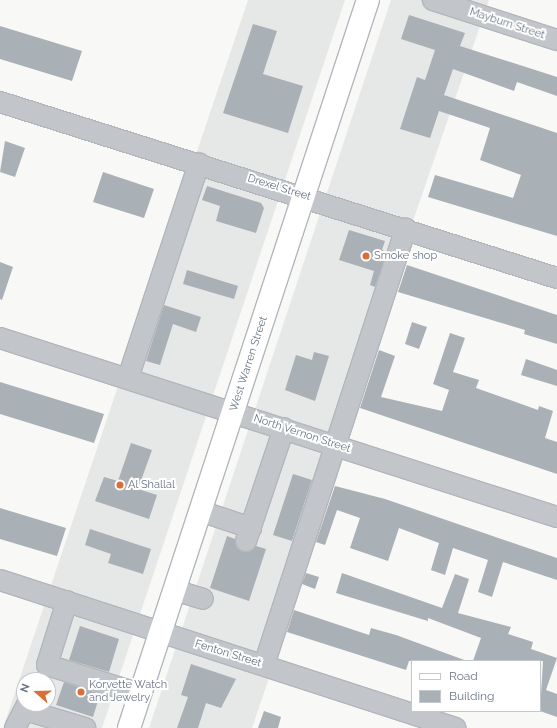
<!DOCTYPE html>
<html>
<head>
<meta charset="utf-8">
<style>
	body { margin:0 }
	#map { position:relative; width:557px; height:728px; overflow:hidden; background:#f8f8f6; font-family:Raleway,sans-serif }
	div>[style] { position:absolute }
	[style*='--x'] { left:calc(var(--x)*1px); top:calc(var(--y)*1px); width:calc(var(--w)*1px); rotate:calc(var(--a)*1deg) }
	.built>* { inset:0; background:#e6e7e7 }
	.building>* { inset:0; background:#a9b0b6 }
	.roads { filter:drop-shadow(1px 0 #b3b7bc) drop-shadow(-1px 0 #b3b7bc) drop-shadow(0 1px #b3b7bc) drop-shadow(0 -1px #b3b7bc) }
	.minor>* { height:20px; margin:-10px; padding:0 10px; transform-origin:10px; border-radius:10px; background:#c2c5c9 }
	.major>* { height:22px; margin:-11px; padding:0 11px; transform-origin:11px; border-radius:11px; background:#fff }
	.dots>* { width:11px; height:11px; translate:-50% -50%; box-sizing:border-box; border:2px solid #fff; border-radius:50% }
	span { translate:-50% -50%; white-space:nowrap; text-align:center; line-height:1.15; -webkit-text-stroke:4px #fff; paint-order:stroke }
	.street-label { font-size:11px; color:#697685 }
	.poi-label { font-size:11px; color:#697685 }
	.left { translate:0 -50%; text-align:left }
	.legend { position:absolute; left:411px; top:660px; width:130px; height:52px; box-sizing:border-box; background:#fff; border:1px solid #c3c8ce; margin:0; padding:5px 7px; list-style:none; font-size:12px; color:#697685 }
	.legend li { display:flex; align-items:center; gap:8px; height:20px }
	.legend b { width:20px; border:1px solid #c3c8ce }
	.north { position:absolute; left:16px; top:672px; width:40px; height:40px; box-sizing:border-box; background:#fff; border:1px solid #c3c8ce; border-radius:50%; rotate:290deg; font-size:11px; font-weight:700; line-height:16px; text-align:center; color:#697685 }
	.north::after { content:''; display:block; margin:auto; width:14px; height:18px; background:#da6e35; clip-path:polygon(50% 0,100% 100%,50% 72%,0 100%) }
</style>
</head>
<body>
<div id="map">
	<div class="built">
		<i style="clip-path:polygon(evenodd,248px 0,345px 0,102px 728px,3px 728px,248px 0,24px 680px,48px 680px,48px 704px,24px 704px,24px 680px)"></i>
		<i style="clip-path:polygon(391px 0,489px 0,264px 654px,282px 660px,269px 678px,252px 728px,149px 728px)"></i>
	</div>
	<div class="building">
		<i style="clip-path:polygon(409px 15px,465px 33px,460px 46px,557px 77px,557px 96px,517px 82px,514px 91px,453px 69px,444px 95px,557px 133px,557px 236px,428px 197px,435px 175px,513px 198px,521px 175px,480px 160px,490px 128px,439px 111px,430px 138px,400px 129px,417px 77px,425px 80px,435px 50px,401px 39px)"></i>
		<i style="clip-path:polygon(253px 24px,277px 31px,263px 74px,303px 86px,288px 133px,223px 113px)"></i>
		<i style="clip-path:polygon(0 26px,82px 51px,72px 81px,0 59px)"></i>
		<i style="clip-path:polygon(5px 141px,25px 148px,15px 177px,0 172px)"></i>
		<i style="clip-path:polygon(103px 172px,154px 189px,144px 218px,93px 202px)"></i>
		<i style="clip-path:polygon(207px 186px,261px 203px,264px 208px,256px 233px,216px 221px,220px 206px,202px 200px)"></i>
		<i style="clip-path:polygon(349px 230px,385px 241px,382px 250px,387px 252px,375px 287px,370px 285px,374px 271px,339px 260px)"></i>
		<i style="clip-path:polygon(0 262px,13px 267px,2px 300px,0 299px)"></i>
		<i style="clip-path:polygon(407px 265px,557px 315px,557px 344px,524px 334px,525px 330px,398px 292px)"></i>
		<i style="clip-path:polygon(187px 270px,238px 286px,234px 299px,183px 284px)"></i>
		<i style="clip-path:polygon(164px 305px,201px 317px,196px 332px,173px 324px,160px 365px,146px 361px)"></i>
		<i style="clip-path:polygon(412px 322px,427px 327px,419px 349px,405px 344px)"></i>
		<i style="clip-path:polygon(450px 333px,465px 338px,453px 372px,479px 380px,476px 388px,538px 410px,539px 406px,553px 411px,545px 438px,557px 442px,557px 474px,360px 408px,379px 350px,395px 356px,381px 397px,442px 411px,449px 390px,433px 384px)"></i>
		<i style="clip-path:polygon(314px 352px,329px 356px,315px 401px,285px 390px,296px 355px,312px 360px)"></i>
		<i style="clip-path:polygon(526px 359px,557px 370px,557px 386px,521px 375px)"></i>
		<i style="clip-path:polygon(0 382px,104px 414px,94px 443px,0 414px)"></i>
		<i style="clip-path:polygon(131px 443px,152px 450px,138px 489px,157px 495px,149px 519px,95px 501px,104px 477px,118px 481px)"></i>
		<i style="clip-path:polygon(293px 474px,312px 480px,292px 541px,273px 535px)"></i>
		<i style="clip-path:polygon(335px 486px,385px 499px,557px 558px,557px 580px,503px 562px,492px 597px,478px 592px,488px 560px,453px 548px,445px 575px,431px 570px,439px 543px,399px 528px,388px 561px,350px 548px,360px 518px,337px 510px,325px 545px,316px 542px)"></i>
		<i style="clip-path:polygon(0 508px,66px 528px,57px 556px,0 539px)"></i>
		<i style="clip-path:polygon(90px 529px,151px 549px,143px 574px,108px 563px,111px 554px,85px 545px)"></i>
		<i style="clip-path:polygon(227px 536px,235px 539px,237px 548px,243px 552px,256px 546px,266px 549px,249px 601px,210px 588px)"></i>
		<i style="clip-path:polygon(306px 573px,319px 577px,315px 589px,302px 584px)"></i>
		<i style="clip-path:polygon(342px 573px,442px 608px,455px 574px,469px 579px,458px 613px,511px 627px,508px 634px,533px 642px,531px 649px,557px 658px,546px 690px,557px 694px,557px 717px,540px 711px,543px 661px,473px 661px,481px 638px,428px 618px,428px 621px,336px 593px)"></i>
		<i style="clip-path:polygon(294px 610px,369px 635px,371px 628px,396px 635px,467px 661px,409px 661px,406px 670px,287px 632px)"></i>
		<i style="clip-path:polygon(80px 626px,119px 639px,109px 672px,69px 660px)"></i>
		<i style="clip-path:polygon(191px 664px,236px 679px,221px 708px,206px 703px,198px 728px,177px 728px,188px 697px,181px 695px)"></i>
		<i style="clip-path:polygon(64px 682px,100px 694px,93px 717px,56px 705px)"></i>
		<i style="clip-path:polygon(264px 711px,281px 717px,278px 728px,258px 728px)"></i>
	</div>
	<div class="roads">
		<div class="minor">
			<i style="--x:433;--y:0;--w:130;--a:17.9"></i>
			<i style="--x:0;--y:102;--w:584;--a:17.54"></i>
			<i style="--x:0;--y:338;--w:585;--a:17.82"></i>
			<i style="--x:128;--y:378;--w:226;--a:-71.7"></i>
			<i style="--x:200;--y:511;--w:54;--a:18.4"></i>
			<i style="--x:246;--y:541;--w:119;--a:-71.4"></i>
			<i style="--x:0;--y:580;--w:479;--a:18"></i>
			<i style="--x:174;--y:590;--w:30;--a:17"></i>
			<i style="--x:67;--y:601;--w:67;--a:107.4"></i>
			<i style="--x:47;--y:665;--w:97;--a:17.3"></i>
			<i style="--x:264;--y:665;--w:459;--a:-72"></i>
			<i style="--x:25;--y:710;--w:63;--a:16.7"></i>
			<i style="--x:15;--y:728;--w:27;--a:-63"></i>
		</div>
		<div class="major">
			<i style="--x:129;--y:728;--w:766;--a:-71.83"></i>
		</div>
	</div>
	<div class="dots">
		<i style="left:366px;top:256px;background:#da6e35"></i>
		<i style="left:120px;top:485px;background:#da6e35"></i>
		<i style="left:81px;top:692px;background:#da6e35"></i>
	</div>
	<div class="street-label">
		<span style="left:507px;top:24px;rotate:18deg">Mayburn Street</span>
		<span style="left:279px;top:188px;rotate:17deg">Drexel Street</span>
		<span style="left:249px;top:364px;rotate:-72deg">West Warren Street</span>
		<span style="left:302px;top:434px;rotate:18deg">North Vernon Street</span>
		<span style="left:228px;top:654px;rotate:17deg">Fenton Street</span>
	</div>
	<div class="poi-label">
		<span class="left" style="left:374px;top:256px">Smoke shop</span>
		<span class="left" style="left:128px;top:485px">Al Shallal</span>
		<span class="left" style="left:89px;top:692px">Korvette Watch<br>and Jewelry</span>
	</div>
	<ul class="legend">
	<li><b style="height:5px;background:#fff"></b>Road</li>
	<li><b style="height:11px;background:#a9b0b6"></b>Building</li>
	</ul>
	<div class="north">N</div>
</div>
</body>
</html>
